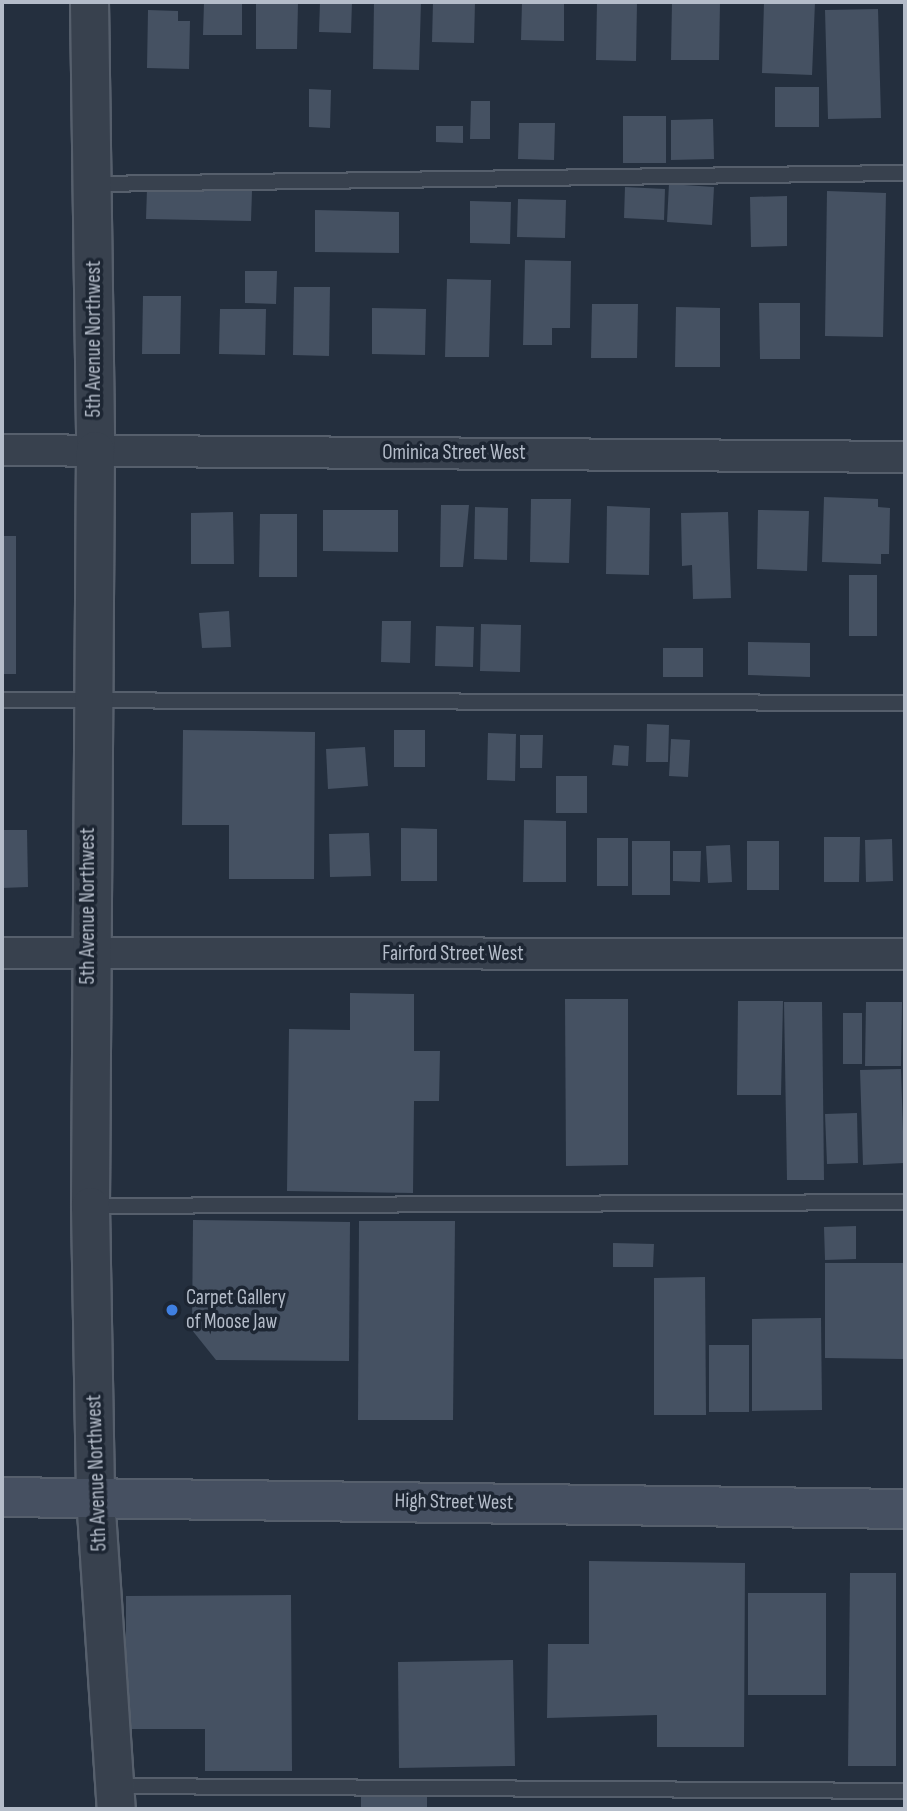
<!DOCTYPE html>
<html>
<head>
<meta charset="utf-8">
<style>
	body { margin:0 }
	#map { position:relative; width:907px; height:1811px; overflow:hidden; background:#242f3e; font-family:"Sofia Sans Condensed",sans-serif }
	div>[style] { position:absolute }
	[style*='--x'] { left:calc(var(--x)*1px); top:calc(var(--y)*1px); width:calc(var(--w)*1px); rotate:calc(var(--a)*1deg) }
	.building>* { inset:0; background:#455162 }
	.roads { filter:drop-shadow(2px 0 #565f6c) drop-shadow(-2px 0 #565f6c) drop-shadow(0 2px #565f6c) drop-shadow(0 -2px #565f6c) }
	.service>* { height:14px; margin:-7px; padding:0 7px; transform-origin:7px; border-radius:7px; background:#38414e }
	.minor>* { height:30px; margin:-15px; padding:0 15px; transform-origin:15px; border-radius:15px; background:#38414e }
	.tertiary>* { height:37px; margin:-18.5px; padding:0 18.5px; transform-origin:18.5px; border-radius:18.5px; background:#38414e }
	.secondary>* { height:38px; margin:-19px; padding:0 19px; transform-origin:19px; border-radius:19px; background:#465061 }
	.dots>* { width:19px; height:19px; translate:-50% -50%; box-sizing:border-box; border:4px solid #1d2633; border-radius:50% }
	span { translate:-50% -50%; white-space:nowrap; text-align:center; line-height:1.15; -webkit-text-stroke:7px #1d2633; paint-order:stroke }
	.street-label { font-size:21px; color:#b4bcc9 }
	.poi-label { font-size:21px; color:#b4bcc9 }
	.left { translate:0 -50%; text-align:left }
	.frame { position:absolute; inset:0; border:4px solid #b4bcc9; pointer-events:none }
</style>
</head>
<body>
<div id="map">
	<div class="building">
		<i style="clip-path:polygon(204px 2px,242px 2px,242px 35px,203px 35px)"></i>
		<i style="clip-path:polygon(256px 2px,298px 2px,297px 49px,256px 49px)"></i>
		<i style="clip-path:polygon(320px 2px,352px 2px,351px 33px,319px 32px)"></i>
		<i style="clip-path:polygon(374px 2px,421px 2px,419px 70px,373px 69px)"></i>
		<i style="clip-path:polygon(433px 2px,475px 2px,474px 43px,432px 42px)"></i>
		<i style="clip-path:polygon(522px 2px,564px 2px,564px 41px,521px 40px)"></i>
		<i style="clip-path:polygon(597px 2px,637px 2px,636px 61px,596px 60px)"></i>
		<i style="clip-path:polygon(672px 2px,720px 2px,719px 60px,671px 60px)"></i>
		<i style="clip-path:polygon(764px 2px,815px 2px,812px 75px,762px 73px)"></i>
		<i style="clip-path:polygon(878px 9px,881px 118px,828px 119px,825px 10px)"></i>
		<i style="clip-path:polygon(148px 10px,178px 11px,178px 21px,190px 21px,189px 69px,147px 68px)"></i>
		<i style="clip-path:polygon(775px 87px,819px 87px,819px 127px,775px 127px)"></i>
		<i style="clip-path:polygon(309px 89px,331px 90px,330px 128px,309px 127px)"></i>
		<i style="clip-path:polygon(471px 101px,490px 101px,490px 139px,470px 139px)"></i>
		<i style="clip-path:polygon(623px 116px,666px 116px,666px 163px,623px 163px)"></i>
		<i style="clip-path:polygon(713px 119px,714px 159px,671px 160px,671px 120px)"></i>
		<i style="clip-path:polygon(519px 123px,555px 123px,554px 160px,518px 159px)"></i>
		<i style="clip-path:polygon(436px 126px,463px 126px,463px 143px,436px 142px)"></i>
		<i style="clip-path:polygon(669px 184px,714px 187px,712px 225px,667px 222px)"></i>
		<i style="clip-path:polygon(625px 187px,665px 189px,664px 220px,624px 218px)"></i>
		<i style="clip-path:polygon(147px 189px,252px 191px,251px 221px,146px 219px)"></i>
		<i style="clip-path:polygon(827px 191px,886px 193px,883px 337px,825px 336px)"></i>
		<i style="clip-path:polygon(787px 196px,787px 246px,751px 247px,750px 197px)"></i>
		<i style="clip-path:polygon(518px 199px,566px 200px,565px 238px,517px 237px)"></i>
		<i style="clip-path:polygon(470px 201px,511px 202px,510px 244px,470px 243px)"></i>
		<i style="clip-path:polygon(315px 210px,399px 212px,399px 253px,315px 252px)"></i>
		<i style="clip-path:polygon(525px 260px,571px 261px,570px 328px,552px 328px,552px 345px,523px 345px)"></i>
		<i style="clip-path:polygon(245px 271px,277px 271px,276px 304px,245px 303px)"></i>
		<i style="clip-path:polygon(447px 279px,491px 280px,489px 357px,445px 357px)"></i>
		<i style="clip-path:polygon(294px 287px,330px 287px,329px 356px,293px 355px)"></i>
		<i style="clip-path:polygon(143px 296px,181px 296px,180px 354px,142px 354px)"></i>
		<i style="clip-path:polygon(759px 303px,800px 303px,800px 359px,760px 359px)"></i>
		<i style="clip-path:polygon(592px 304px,638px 304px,637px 358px,591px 358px)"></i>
		<i style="clip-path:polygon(676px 307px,720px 308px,720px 367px,675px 367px)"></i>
		<i style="clip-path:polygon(372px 308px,426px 309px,425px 355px,372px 354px)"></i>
		<i style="clip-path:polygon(220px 309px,266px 309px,265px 355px,219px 354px)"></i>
		<i style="clip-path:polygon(824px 497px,878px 499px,878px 507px,890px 508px,889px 554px,881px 554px,881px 564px,822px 562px)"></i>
		<i style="clip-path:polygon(531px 499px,571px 499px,569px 563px,530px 562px)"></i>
		<i style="clip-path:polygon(441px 505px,469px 505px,463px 567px,440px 567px)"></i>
		<i style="clip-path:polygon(607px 506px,650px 508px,649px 575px,606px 574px)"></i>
		<i style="clip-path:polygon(475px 507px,508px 508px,507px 560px,474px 559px)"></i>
		<i style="clip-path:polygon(323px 510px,398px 510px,398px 552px,323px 551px)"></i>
		<i style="clip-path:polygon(758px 510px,809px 511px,807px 571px,757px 569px)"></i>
		<i style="clip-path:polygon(233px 512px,234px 564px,191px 564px,191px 513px)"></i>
		<i style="clip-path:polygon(728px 512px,731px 598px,693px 599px,692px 565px,682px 566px,681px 513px)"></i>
		<i style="clip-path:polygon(260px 514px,297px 514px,297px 577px,259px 577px)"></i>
		<i style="clip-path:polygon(2px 536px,16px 536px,16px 674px,2px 674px)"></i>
		<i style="clip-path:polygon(849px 575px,877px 575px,877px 636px,849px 636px)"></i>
		<i style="clip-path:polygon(229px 611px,231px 647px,202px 648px,199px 613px)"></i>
		<i style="clip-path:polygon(382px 621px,411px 621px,410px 663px,381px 662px)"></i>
		<i style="clip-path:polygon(481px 624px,521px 625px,520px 672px,480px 671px)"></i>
		<i style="clip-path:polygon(436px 626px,474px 627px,473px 667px,435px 666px)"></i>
		<i style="clip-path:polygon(748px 642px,810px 643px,810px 677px,748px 675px)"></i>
		<i style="clip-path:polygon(663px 648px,703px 648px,703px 677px,663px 677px)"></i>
		<i style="clip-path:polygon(647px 724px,669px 725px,668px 762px,646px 762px)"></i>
		<i style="clip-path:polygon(183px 730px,315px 732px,314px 879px,229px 879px,229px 825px,182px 825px)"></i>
		<i style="clip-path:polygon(394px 730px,425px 730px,425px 767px,394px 767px)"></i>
		<i style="clip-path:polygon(488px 733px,516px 734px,515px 781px,487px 780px)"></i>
		<i style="clip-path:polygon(520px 735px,543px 735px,542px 768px,520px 768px)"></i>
		<i style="clip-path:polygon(671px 739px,690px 740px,688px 777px,669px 776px)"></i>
		<i style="clip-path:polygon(614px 745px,629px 746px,628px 766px,612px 765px)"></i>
		<i style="clip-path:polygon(365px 747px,368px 786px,328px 789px,326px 749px)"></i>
		<i style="clip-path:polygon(556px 776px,587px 776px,587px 813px,556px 813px)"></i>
		<i style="clip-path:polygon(524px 820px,566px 821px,566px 882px,523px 882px)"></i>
		<i style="clip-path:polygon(401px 828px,437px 829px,437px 881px,401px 881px)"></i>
		<i style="clip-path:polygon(2px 830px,27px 830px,28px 887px,2px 888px)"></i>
		<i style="clip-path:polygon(369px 833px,371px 876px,330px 877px,329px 834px)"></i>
		<i style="clip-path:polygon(824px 837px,860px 837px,859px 882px,824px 882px)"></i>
		<i style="clip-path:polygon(597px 838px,628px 838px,628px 886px,597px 886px)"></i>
		<i style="clip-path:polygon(892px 839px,893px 881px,866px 882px,865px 840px)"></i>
		<i style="clip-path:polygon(632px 841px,670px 841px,670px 895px,632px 895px)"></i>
		<i style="clip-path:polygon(747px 841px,779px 841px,779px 890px,747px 890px)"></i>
		<i style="clip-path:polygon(730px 845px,732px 882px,708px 883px,706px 846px)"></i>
		<i style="clip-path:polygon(673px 851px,701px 851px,700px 882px,673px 881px)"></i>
		<i style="clip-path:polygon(350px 993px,414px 994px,414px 1051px,440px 1051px,439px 1101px,414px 1101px,413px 1193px,287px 1191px,289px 1029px,350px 1030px)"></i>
		<i style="clip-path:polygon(565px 999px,628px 999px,628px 1165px,566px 1166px)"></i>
		<i style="clip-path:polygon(738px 1001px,783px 1001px,781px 1095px,737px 1095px)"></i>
		<i style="clip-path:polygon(784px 1002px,822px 1002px,824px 1180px,787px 1180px)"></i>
		<i style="clip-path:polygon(866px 1002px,902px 1002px,901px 1066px,865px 1066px)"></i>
		<i style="clip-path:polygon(843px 1013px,862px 1013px,862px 1064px,843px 1064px)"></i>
		<i style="clip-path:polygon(901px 1069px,904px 1163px,863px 1165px,860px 1070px)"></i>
		<i style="clip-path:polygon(857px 1113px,858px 1163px,827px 1164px,825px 1114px)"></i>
		<i style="clip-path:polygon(193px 1220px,350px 1222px,349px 1361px,216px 1360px,192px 1330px)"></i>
		<i style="clip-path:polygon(359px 1221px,455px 1221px,453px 1420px,358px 1420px)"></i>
		<i style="clip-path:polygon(856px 1226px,856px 1259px,825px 1260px,824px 1227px)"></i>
		<i style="clip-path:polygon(613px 1243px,654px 1244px,653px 1267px,613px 1267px)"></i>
		<i style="clip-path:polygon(825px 1263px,903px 1263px,903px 1359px,825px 1358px)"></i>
		<i style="clip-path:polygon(705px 1277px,706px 1415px,654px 1415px,654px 1278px)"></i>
		<i style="clip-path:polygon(821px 1318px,822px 1410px,752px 1411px,752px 1319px)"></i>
		<i style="clip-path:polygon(709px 1345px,749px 1345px,749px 1412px,709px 1412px)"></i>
		<i style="clip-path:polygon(589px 1561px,745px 1563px,744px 1747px,657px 1747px,657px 1715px,547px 1718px,548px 1644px,589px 1644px)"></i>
		<i style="clip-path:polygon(850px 1573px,896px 1573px,896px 1766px,848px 1766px)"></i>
		<i style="clip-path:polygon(748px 1593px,826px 1593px,826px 1695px,748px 1695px)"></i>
		<i style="clip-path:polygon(291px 1595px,292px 1771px,205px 1771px,205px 1729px,126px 1729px,126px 1596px)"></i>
		<i style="clip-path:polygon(513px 1660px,515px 1766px,399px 1768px,398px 1662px)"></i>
		<i style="clip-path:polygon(361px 1796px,427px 1796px,427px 1809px,361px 1809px)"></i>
	</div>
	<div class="roads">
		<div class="service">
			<i style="--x:92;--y:184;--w:813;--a:-0.78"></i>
			<i style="--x:2;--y:700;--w:903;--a:0.19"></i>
			<i style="--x:91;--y:1206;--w:814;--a:-0.28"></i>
			<i style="--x:116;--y:1786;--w:789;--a:0.36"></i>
		</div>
		<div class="minor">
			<i style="--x:2;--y:450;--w:903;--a:0.44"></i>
			<i style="--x:2;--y:953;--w:903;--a:0.06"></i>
		</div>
		<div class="tertiary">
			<i style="--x:89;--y:2;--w:448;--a:89.2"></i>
			<i style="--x:95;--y:450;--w:756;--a:90.38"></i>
			<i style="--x:90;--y:1206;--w:290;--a:89"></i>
			<i style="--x:95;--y:1496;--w:314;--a:86.2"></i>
		</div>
		<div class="secondary">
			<i style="--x:2;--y:1497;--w:903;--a:0.76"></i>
		</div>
	</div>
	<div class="dots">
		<i style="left:172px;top:1310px;background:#3f7fe0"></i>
	</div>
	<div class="street-label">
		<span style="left:94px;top:339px;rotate:-90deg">5th Avenue Northwest</span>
		<span style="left:454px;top:453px">Ominica Street West</span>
		<span style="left:88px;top:906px;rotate:-90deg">5th Avenue Northwest</span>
		<span style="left:453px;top:954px">Fairford Street West</span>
		<span style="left:97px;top:1473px;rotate:-92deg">5th Avenue Northwest</span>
		<span style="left:454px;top:1502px;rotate:1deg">High Street West</span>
	</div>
	<div class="poi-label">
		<span class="left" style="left:186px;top:1310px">Carpet Gallery<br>of Moose Jaw</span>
	</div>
	<div class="frame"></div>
</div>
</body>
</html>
